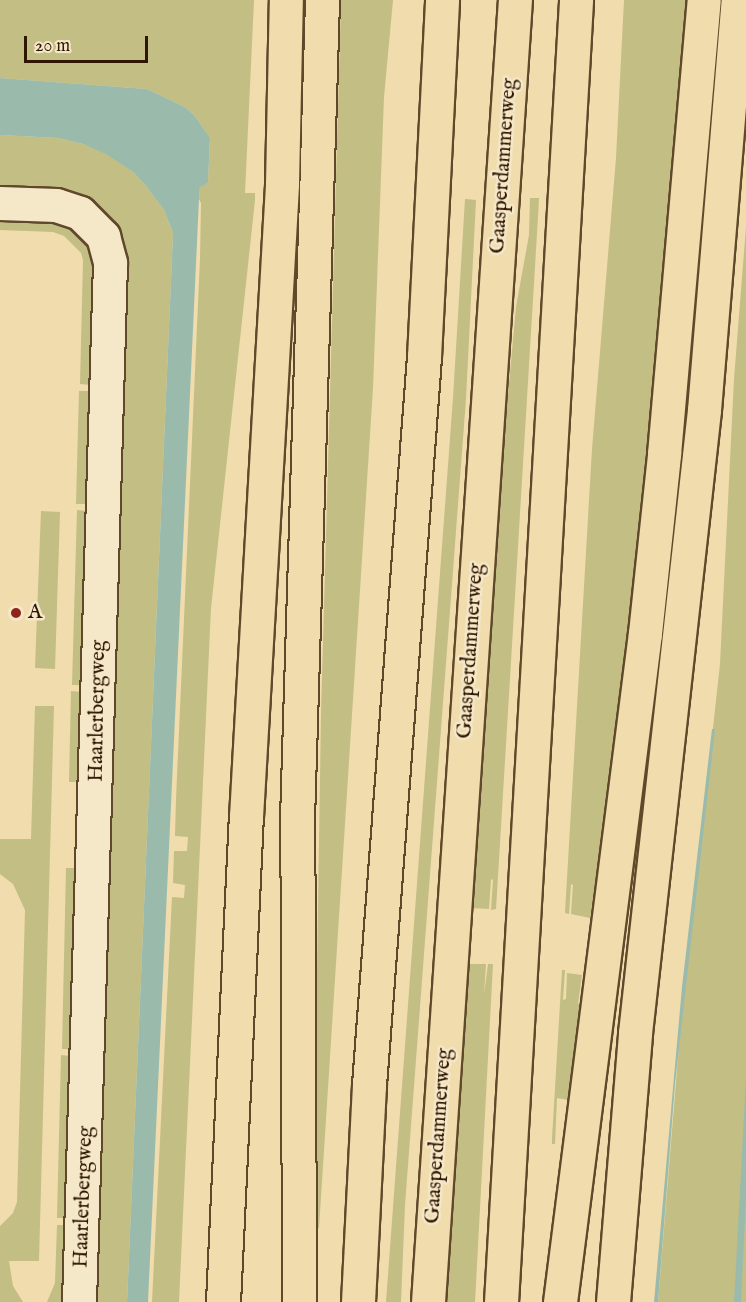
<!DOCTYPE html>
<html>
<head>
<meta charset="utf-8">
<style>
	body { margin:0 }
	#map { position:relative; width:746px; height:1302px; overflow:hidden; background:#f0dcac; font-family:"IM FELL English",serif }
	div>[style] { position:absolute }
	[style*='--x'] { left:calc(var(--x)*1px); top:calc(var(--y)*1px); width:calc(var(--w)*1px); rotate:calc(var(--a)*1deg) }
	.green>* { inset:0; background:#c2be84 }
	.water>* { inset:0; background:#9abbac }
	.roads { filter:drop-shadow(2px 0 #60482b) drop-shadow(-2px 0 #60482b) drop-shadow(0 2px #60482b) drop-shadow(0 -2px #60482b) }
	.minor>* { height:33px; margin:-16.5px; padding:0 16.5px; transform-origin:16.5px; border-radius:16.5px; background:#f5e8c9 }
	.highway>* { height:33px; margin:-16.5px; padding:0 16.5px; transform-origin:16.5px; border-radius:16.5px; background:#f0dcac }
	.dots>* { width:16px; height:16px; translate:-50% -50%; box-sizing:border-box; border:3px solid #f5e8c9; border-radius:50% }
	span { translate:-50% -50%; white-space:nowrap; text-align:center; line-height:1.15; -webkit-text-stroke:5px #f5e8c9; paint-order:stroke }
	.street-label { font-size:21px; color:#301600 }
	.poi-label { font-size:21px; color:#301600 }
	.left { translate:0 -50%; text-align:left }
	.scale { position:absolute; left:24px; top:36px; width:124px; height:27px; box-sizing:border-box; border:3px solid #301600; border-top:0; padding-left:8px; font-size:18px; line-height:21px; white-space:nowrap; color:#301600; -webkit-text-stroke:4px #f5e8c9; paint-order:stroke }
</style>
</head>
<body>
<div id="map">
	<div class="green">
		<i style="clip-path:polygon(0 0,254px 0,245px 193px,255px 193px,255px 200px,211px 608px,179px 1302px,152px 1302px,172px 897px,184px 898px,185px 885px,173px 883px,174px 851px,187px 851px,188px 837px,175px 836px,176px 799px,200px 259px,201px 203px,199px 199px,200px 186px,208px 183px,210px 138px,195px 116px,185px 107px,147px 89px,0 78px)"></i>
		<i style="clip-path:polygon(341px 0,393px 0,384px 97px,373px 388px,319px 1228px,313px 1228px,321px 714px)"></i>
		<i style="clip-path:polygon(624px 0,691px 0,630px 638px,590px 918px,571px 914px,573px 885px,571px 884px,569px 914px,565px 913px,592px 449px,616px 158px)"></i>
		<i style="clip-path:polygon(0 135px,58px 138px,83px 144px,106px 153px,133px 172px,146px 186px,164px 210px,173px 233px,127px 1302px,97px 1302px,126px 252px,120px 234px,109px 216px,81px 196px,56px 189px,0 187px)"></i>
		<i style="clip-path:polygon(530px 198px,539px 198px,538px 217px,496px 909px,491px 910px,493px 880px,491px 879px,489px 909px,470px 908px,505px 428px,516px 307px,529px 235px)"></i>
		<i style="clip-path:polygon(465px 199px,476px 200px,466px 399px,405px 1205px,401px 1302px,386px 1302px,453px 398px)"></i>
		<i style="clip-path:polygon(0 220px,55px 221px,70px 226px,88px 243px,94px 261px,91px 385px,80px 384px,83px 260px,81px 253px,64px 236px,53px 232px,0 230px)"></i>
		<i style="clip-path:polygon(746px 227px,746px 1302px,658px 1302px,681px 1021px,720px 664px,734px 379px)"></i>
		<i style="clip-path:polygon(79px 391px,90px 391px,87px 504px,76px 504px)"></i>
		<i style="clip-path:polygon(77px 510px,87px 511px,82px 685px,72px 685px)"></i>
		<i style="clip-path:polygon(41px 511px,60px 512px,55px 669px,35px 668px)"></i>
		<i style="clip-path:polygon(71px 691px,81px 692px,79px 777px,75px 782px,69px 782px)"></i>
		<i style="clip-path:polygon(35px 706px,54px 706px,39px 1261px,9px 1261px,13px 1286px,23px 1302px,0 1302px,0 1226px,13px 1213px,17px 1202px,25px 910px,13px 884px,0 874px,0 839px,31px 839px)"></i>
		<i style="clip-path:polygon(66px 868px,76px 868px,71px 1049px,62px 1049px)"></i>
		<i style="clip-path:polygon(467px 964px,486px 964px,484px 995px,488px 964px,493px 964px,475px 1302px,441px 1302px)"></i>
		<i style="clip-path:polygon(562px 970px,565px 970px,563px 1000px,566px 999px,567px 973px,582px 975px,578px 1004px,581px 1004px,584px 975px,587px 976px,564px 1144px,562px 1144px,568px 1100px,557px 1098px,555px 1144px,552px 1144px,552px 1139px)"></i>
		<i style="clip-path:polygon(61px 1055px,71px 1056px,66px 1218px,57px 1218px)"></i>
		<i style="clip-path:polygon(57px 1225px,66px 1225px,63px 1299px,61px 1302px,47px 1302px,55px 1283px)"></i>
	</div>
	<div class="water">
		<i style="clip-path:polygon(0 78px,147px 89px,185px 107px,195px 116px,210px 138px,208px 183px,200px 187px,199px 199px,148px 1302px,127px 1302px,173px 233px,164px 210px,146px 186px,133px 172px,106px 154px,83px 144px,58px 138px,0 135px)"></i>
		<i style="clip-path:polygon(712px 729px,715px 729px,675px 1084px,658px 1302px,654px 1302px,682px 987px)"></i>
		<i style="clip-path:polygon(746px 1078px,746px 1198px,741px 1302px,734px 1302px)"></i>
	</div>
	<div class="roads">
		<div class="minor">
			<i style="--x:0;--y:203;--w:56;--a:2"></i>
			<i style="--x:56;--y:205;--w:25;--a:18"></i>
			<i style="--x:80;--y:213;--w:33;--a:45"></i>
			<i style="--x:103;--y:236;--w:28;--a:75"></i>
			<i style="--x:110;--y:263;--w:1039;--a:91.71"></i>
		</div>
		<div class="highway">
			<i style="--x:223;--y:1302;--w:486;--a:-87.3"></i>
			<i style="--x:246;--y:817;--w:634;--a:-86.74"></i>
			<i style="--x:282;--y:184;--w:184;--a:-88.8"></i>
			<i style="--x:299;--y:1302;--w:483;--a:-90.2"></i>
			<i style="--x:297;--y:819;--w:819;--a:-88.25"></i>
			<i style="--x:358;--y:1302;--w:217;--a:-87.1"></i>
			<i style="--x:369;--y:1085;--w:730;--a:-85.68"></i>
			<i style="--x:424;--y:357;--w:357;--a:-87.1"></i>
			<i style="--x:428;--y:1302;--w:1305;--a:-86.18"></i>
			<i style="--x:501;--y:1302;--w:1304;--a:-86.7"></i>
			<i style="--x:560;--y:1302;--w:674;--a:-82.76"></i>
			<i style="--x:645;--y:633;--w:180;--a:-83.9"></i>
			<i style="--x:664;--y:454;--w:456;--a:-85"></i>
			<i style="--x:613;--y:1302;--w:270;--a:-85.3"></i>
			<i style="--x:635;--y:1033;--w:627;--a:-83.68"></i>
			<i style="--x:704;--y:410;--w:411;--a:-85.3"></i>
		</div>
	</div>
	<div class="dots">
		<i style="left:16px;top:613px;background:#8f2418"></i>
	</div>
	<div class="street-label">
		<span style="left:504px;top:166px;rotate:-86deg">Gaasperdammerweg</span>
		<span style="left:471px;top:651px;rotate:-86deg">Gaasperdammerweg</span>
		<span style="left:98px;top:711px;rotate:-89deg">Haarlerbergweg</span>
		<span style="left:439px;top:1136px;rotate:-86deg">Gaasperdammerweg</span>
		<span style="left:84px;top:1197px;rotate:-88deg">Haarlerbergweg</span>
	</div>
	<div class="poi-label">
		<span class="left" style="left:28px;top:613px">A</span>
	</div>
	<div class="scale">20 m</div>
</div>
</body>
</html>
